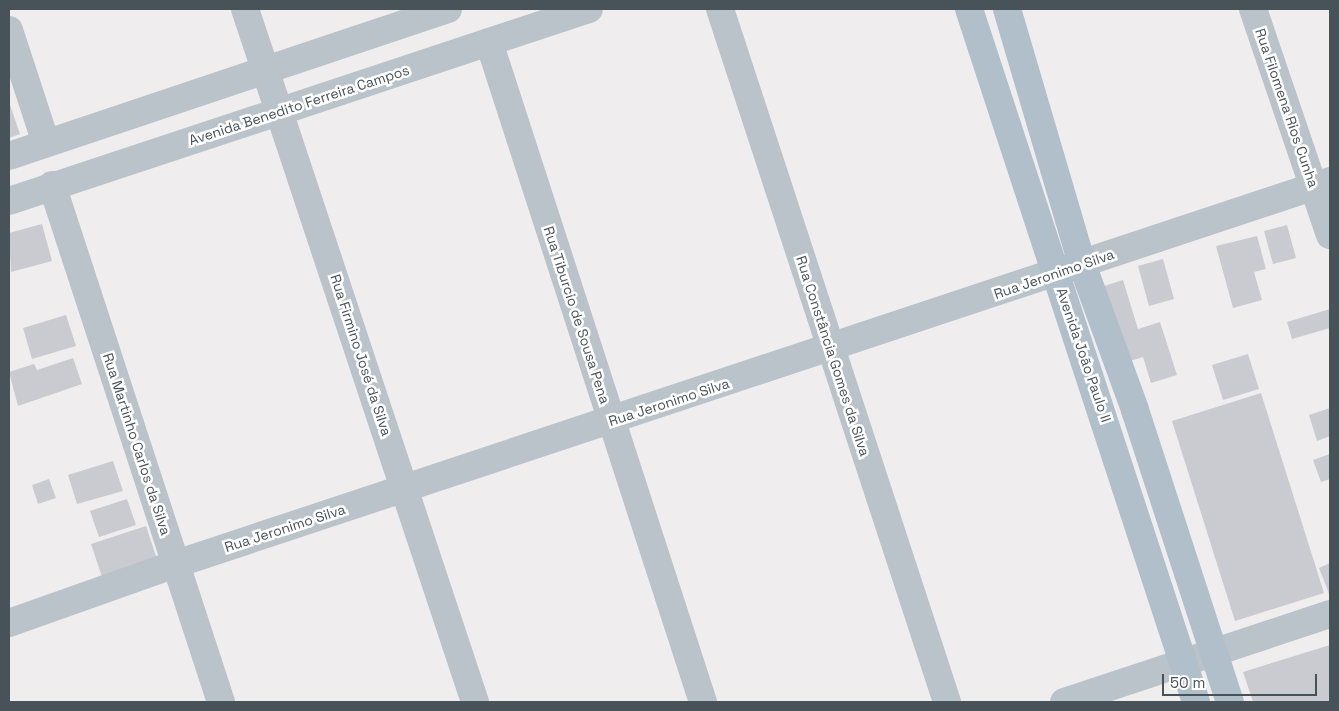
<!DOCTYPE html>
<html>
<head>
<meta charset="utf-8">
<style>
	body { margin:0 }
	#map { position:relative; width:1339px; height:711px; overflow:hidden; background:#f0edee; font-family:"Space Grotesk",sans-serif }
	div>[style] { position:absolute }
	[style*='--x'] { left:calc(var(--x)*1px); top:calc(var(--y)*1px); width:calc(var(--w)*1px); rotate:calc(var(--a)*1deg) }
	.building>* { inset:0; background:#c9cbd0 }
	.minor>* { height:28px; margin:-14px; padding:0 14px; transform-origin:14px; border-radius:14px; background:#bac3c9 }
	.major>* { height:28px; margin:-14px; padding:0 14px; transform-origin:14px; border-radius:14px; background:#b0bfca }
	span { translate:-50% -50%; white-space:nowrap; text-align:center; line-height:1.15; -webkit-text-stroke:5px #fff; paint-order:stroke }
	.street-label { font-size:14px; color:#485259 }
	.frame { position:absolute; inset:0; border:10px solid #485259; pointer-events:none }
	.scale { position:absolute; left:1162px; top:674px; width:155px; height:22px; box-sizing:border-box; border:2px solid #485259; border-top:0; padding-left:6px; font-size:15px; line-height:18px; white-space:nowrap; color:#485259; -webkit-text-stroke:4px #fff; paint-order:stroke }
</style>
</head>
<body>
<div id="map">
	<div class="building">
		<i style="clip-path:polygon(9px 102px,20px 134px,9px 138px)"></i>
		<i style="clip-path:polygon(42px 224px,52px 261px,11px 272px,9px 233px)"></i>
		<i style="clip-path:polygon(1287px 225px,1296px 258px,1273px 264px,1264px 231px)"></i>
		<i style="clip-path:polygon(1257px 236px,1266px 269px,1254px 272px,1262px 300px,1233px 308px,1216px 246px)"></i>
		<i style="clip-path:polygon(1163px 259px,1174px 299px,1149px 306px,1138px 266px)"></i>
		<i style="clip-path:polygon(1123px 280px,1138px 329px,1160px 322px,1177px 375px,1151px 383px,1143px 357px,1127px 362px,1104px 286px)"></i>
		<i style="clip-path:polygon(1330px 309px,1330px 328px,1292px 339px,1287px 322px)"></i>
		<i style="clip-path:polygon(66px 315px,76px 346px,32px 359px,23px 328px)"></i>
		<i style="clip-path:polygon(1248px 354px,1259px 389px,1223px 400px,1212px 365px)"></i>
		<i style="clip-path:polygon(73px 358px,82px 384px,18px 406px,9px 372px,34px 364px,37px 370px)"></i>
		<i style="clip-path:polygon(1261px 393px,1324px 593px,1235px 621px,1172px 421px)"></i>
		<i style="clip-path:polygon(1330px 408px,1330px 436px,1317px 441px,1309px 415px)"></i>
		<i style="clip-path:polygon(1330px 454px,1330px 479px,1321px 482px,1313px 460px)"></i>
		<i style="clip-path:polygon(113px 461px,123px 491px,77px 504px,68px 475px)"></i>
		<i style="clip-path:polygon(49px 479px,56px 498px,38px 504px,32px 485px)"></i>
		<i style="clip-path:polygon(127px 499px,136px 525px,99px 537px,90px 511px)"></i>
		<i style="clip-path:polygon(146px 526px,157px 559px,102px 577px,91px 544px)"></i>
		<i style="clip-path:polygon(1330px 563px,1330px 596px,1319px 568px)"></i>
		<i style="clip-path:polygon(1330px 645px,1330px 702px,1253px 702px,1243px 672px)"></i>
	</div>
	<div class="minor">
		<i style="--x:245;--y:9;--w:730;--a:71.64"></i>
		<i style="--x:720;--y:9;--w:729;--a:71.86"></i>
		<i style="--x:1253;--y:9;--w:239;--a:71.2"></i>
		<i style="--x:9;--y:30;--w:119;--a:71.9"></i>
		<i style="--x:489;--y:42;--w:694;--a:72.04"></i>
		<i style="--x:9;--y:156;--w:463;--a:-18.5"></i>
		<i style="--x:52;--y:185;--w:544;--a:71.9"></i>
		<i style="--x:9;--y:201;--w:611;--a:-18.32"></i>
		<i style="--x:9;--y:623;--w:177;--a:-19.5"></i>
		<i style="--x:176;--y:564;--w:1216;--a:-18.36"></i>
		<i style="--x:1064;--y:702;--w:280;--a:-18.3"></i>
	</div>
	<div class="major">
		<i style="--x:969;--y:9;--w:729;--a:71.86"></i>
		<i style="--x:1007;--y:9;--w:266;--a:73.6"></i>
		<i style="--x:1082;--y:264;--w:155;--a:70"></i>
		<i style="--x:1135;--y:410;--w:307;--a:72"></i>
	</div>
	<div class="street-label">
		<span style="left:299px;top:105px;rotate:-18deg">Avenida Benedito Ferreira Campos</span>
		<span style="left:1287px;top:108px;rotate:71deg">Rua Filomena Rios Cunha</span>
		<span style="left:1054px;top:274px;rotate:-19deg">Rua Jeronimo Silva</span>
		<span style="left:577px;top:315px;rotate:72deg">Rua Tiburcio de Sousa Pena</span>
		<span style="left:361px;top:355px;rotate:72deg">Rua Firmino José da Silva</span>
		<span style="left:1084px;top:355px;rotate:71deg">Avenida João Paulo ll</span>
		<span style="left:833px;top:356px;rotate:72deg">Rua Constância Gomes da Silva</span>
		<span style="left:669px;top:402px;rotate:-18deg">Rua Jeronimo Silva</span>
		<span style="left:137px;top:444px;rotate:72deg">Rua Martinho Carlos da Silva</span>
		<span style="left:285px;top:528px;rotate:-18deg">Rua Jeronimo Silva</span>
	</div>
	<div class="frame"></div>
	<div class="scale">50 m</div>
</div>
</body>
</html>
